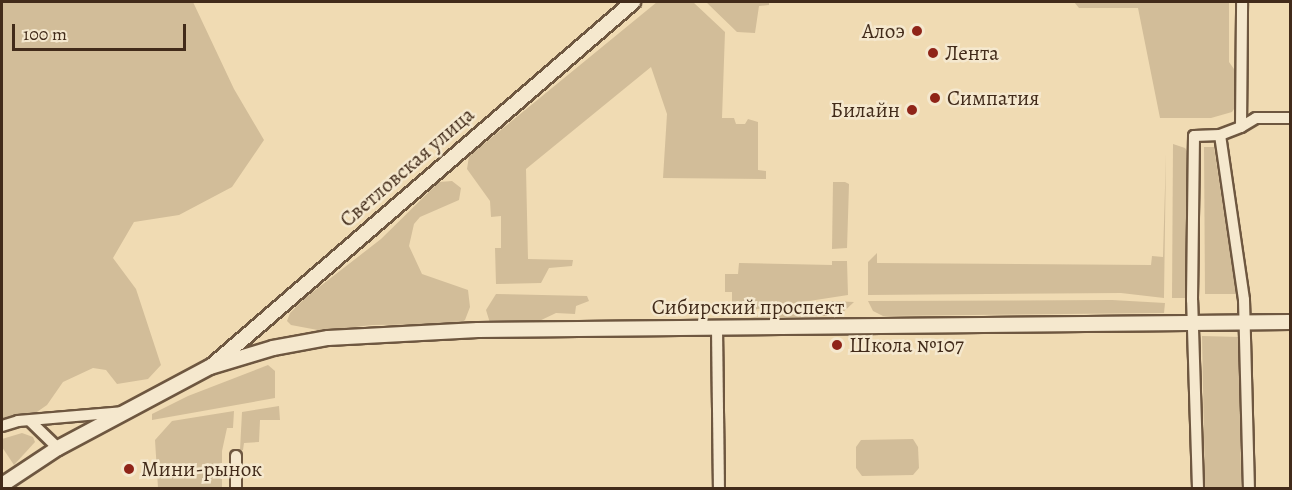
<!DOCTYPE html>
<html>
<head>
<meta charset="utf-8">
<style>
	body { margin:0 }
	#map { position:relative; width:1292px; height:490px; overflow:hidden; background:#f0dbb3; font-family:Alegreya,serif }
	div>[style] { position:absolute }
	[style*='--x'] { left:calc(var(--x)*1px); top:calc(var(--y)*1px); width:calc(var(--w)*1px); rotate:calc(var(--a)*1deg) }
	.green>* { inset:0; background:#d2bd99 }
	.roads { filter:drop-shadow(2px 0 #6e5740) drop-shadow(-2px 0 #6e5740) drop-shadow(0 2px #6e5740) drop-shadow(0 -2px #6e5740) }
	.street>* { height:10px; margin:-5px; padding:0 5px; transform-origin:5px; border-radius:5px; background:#f5e8ce }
	.secondary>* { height:14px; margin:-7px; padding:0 7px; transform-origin:7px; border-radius:7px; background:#f5e8ce }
	.dots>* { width:16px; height:16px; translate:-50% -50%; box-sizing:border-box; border:3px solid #f5e8ce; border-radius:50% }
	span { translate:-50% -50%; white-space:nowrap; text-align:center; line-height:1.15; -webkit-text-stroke:5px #f5e8ce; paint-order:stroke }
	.poi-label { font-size:21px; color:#422b1a }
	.right { translate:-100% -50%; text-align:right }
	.left { translate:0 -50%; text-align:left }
	.street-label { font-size:21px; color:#422b1a }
	.frame { position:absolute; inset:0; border:3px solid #422b1a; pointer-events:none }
	.scale { position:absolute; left:12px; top:24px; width:174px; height:27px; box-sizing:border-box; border:3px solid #422b1a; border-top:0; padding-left:8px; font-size:18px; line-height:21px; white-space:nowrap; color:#422b1a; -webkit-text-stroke:4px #f5e8ce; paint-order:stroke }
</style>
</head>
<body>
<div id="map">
	<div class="green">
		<i style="clip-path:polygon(2px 2px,193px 2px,234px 89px,264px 140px,232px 187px,179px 215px,134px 222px,113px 258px,136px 289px,161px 365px,148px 379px,117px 384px,106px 370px,93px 368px,63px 382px,47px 405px,34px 414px,2px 421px)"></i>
		<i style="clip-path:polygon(657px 2px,693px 2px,725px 32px,722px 118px,734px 118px,736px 124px,745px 124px,748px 119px,758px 122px,758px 170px,766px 171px,766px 179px,663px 178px,667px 114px,651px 67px,526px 169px,528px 259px,573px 260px,572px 266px,549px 268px,541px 283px,496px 284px,495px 248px,501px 248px,501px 216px,491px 217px,490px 201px,467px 169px,469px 156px)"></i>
		<i style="clip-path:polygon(706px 2px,769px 2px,769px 5px,759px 6px,755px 33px,737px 32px)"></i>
		<i style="clip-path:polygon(1074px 2px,1229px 2px,1229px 62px,1239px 76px,1240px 100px,1232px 112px,1211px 118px,1160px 118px,1138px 8px,1079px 8px)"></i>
		<i style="clip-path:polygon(1173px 144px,1185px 148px,1189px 154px,1187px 298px,1172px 298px)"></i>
		<i style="clip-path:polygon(1204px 147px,1214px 147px,1236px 294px,1205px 294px)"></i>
		<i style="clip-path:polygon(1166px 153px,1164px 298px,1121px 293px,868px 295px,868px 262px,877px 253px,877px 263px,1151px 265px,1152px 256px,1163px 257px)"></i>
		<i style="clip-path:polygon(452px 181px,461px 188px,459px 200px,420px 217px,414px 224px,409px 246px,422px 274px,468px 290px,470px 307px,465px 320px,459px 324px,372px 325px,323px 331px,291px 325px,287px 321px,290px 313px,305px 298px,381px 239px,439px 182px)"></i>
		<i style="clip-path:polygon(845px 182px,849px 184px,847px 248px,832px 249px,833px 182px)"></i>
		<i style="clip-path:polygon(832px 261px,847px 261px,848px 295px,732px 313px,732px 292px,725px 292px,725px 274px,738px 274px,739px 263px,832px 265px)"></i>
		<i style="clip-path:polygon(496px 294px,587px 296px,589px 301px,576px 306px,575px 314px,556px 313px,533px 324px,490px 323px,486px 310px)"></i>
		<i style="clip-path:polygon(1112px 300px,1165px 303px,1164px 313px,883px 316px,873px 311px,868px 301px)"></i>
		<i style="clip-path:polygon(832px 301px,854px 302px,840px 315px,735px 321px)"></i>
		<i style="clip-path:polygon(1202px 336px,1240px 337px,1241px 488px,1205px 488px)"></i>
		<i style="clip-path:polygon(268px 365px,275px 371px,275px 398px,152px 420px,152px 414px,188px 396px)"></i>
		<i style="clip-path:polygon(279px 406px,280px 420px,260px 420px,259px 442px,244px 443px,243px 450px,240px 450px,242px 412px)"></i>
		<i style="clip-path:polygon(234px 411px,233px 428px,227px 428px,222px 451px,222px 488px,158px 488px,155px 440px,172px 421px)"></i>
		<i style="clip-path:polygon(22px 433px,33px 437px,35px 442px,14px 465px,2px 447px,2px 439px)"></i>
		<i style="clip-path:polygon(913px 439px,918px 447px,919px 468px,913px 475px,862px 476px,856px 468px,856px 447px,861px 440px)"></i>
	</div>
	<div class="roads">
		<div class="street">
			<i style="--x:1241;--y:127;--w:17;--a:-31"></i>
			<i style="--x:1256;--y:118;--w:34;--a:0"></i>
			<i style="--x:1220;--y:135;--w:167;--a:81.7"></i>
			<i style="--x:1244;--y:300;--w:188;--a:88.5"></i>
			<i style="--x:717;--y:328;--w:160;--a:89.3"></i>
			<i style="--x:30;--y:421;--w:39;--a:44"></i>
			<i style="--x:2;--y:426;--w:17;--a:-17"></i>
			<i style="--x:18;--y:421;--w:104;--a:-4.9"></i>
			<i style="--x:236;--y:456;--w:32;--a:90"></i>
			<i style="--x:1198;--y:488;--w:188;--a:-91.8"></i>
			<i style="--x:1192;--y:300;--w:164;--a:-89.3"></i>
			<i style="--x:1194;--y:136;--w:26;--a:-2"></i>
			<i style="--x:1220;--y:135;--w:22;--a:-21"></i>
			<i style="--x:1241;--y:127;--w:125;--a:-89.5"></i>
		</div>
		<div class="secondary">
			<i style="--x:214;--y:364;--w:554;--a:-40.83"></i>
			<i style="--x:2;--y:485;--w:67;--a:-33.5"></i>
			<i style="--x:58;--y:448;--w:172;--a:-28.1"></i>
			<i style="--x:210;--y:367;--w:66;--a:-16.8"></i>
			<i style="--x:273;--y:348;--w:56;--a:-10.3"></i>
			<i style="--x:328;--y:338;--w:150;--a:-3.1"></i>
			<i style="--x:478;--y:330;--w:812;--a:-0.56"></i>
		</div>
	</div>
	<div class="dots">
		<i style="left:917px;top:31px;background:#8f2418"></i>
		<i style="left:933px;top:53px;background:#8f2418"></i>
		<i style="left:935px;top:98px;background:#8f2418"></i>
		<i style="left:912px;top:110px;background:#8f2418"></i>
		<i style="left:837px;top:345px;background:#8f2418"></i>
		<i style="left:129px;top:469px;background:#8f2418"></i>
	</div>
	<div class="poi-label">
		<span class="right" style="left:905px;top:31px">Алоэ</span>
		<span class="left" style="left:945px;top:53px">Лента</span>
		<span class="left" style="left:947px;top:98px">Симпатия</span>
		<span class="right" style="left:900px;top:110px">Билайн</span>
		<span class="left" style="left:849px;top:345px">Школа №107</span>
		<span class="left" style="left:141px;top:469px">Мини-рынок</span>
	</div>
	<div class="street-label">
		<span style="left:407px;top:167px;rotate:-41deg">Светловская улица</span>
		<span style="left:748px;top:307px">Сибирский проспект</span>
	</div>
	<div class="frame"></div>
	<div class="scale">100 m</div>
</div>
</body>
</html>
